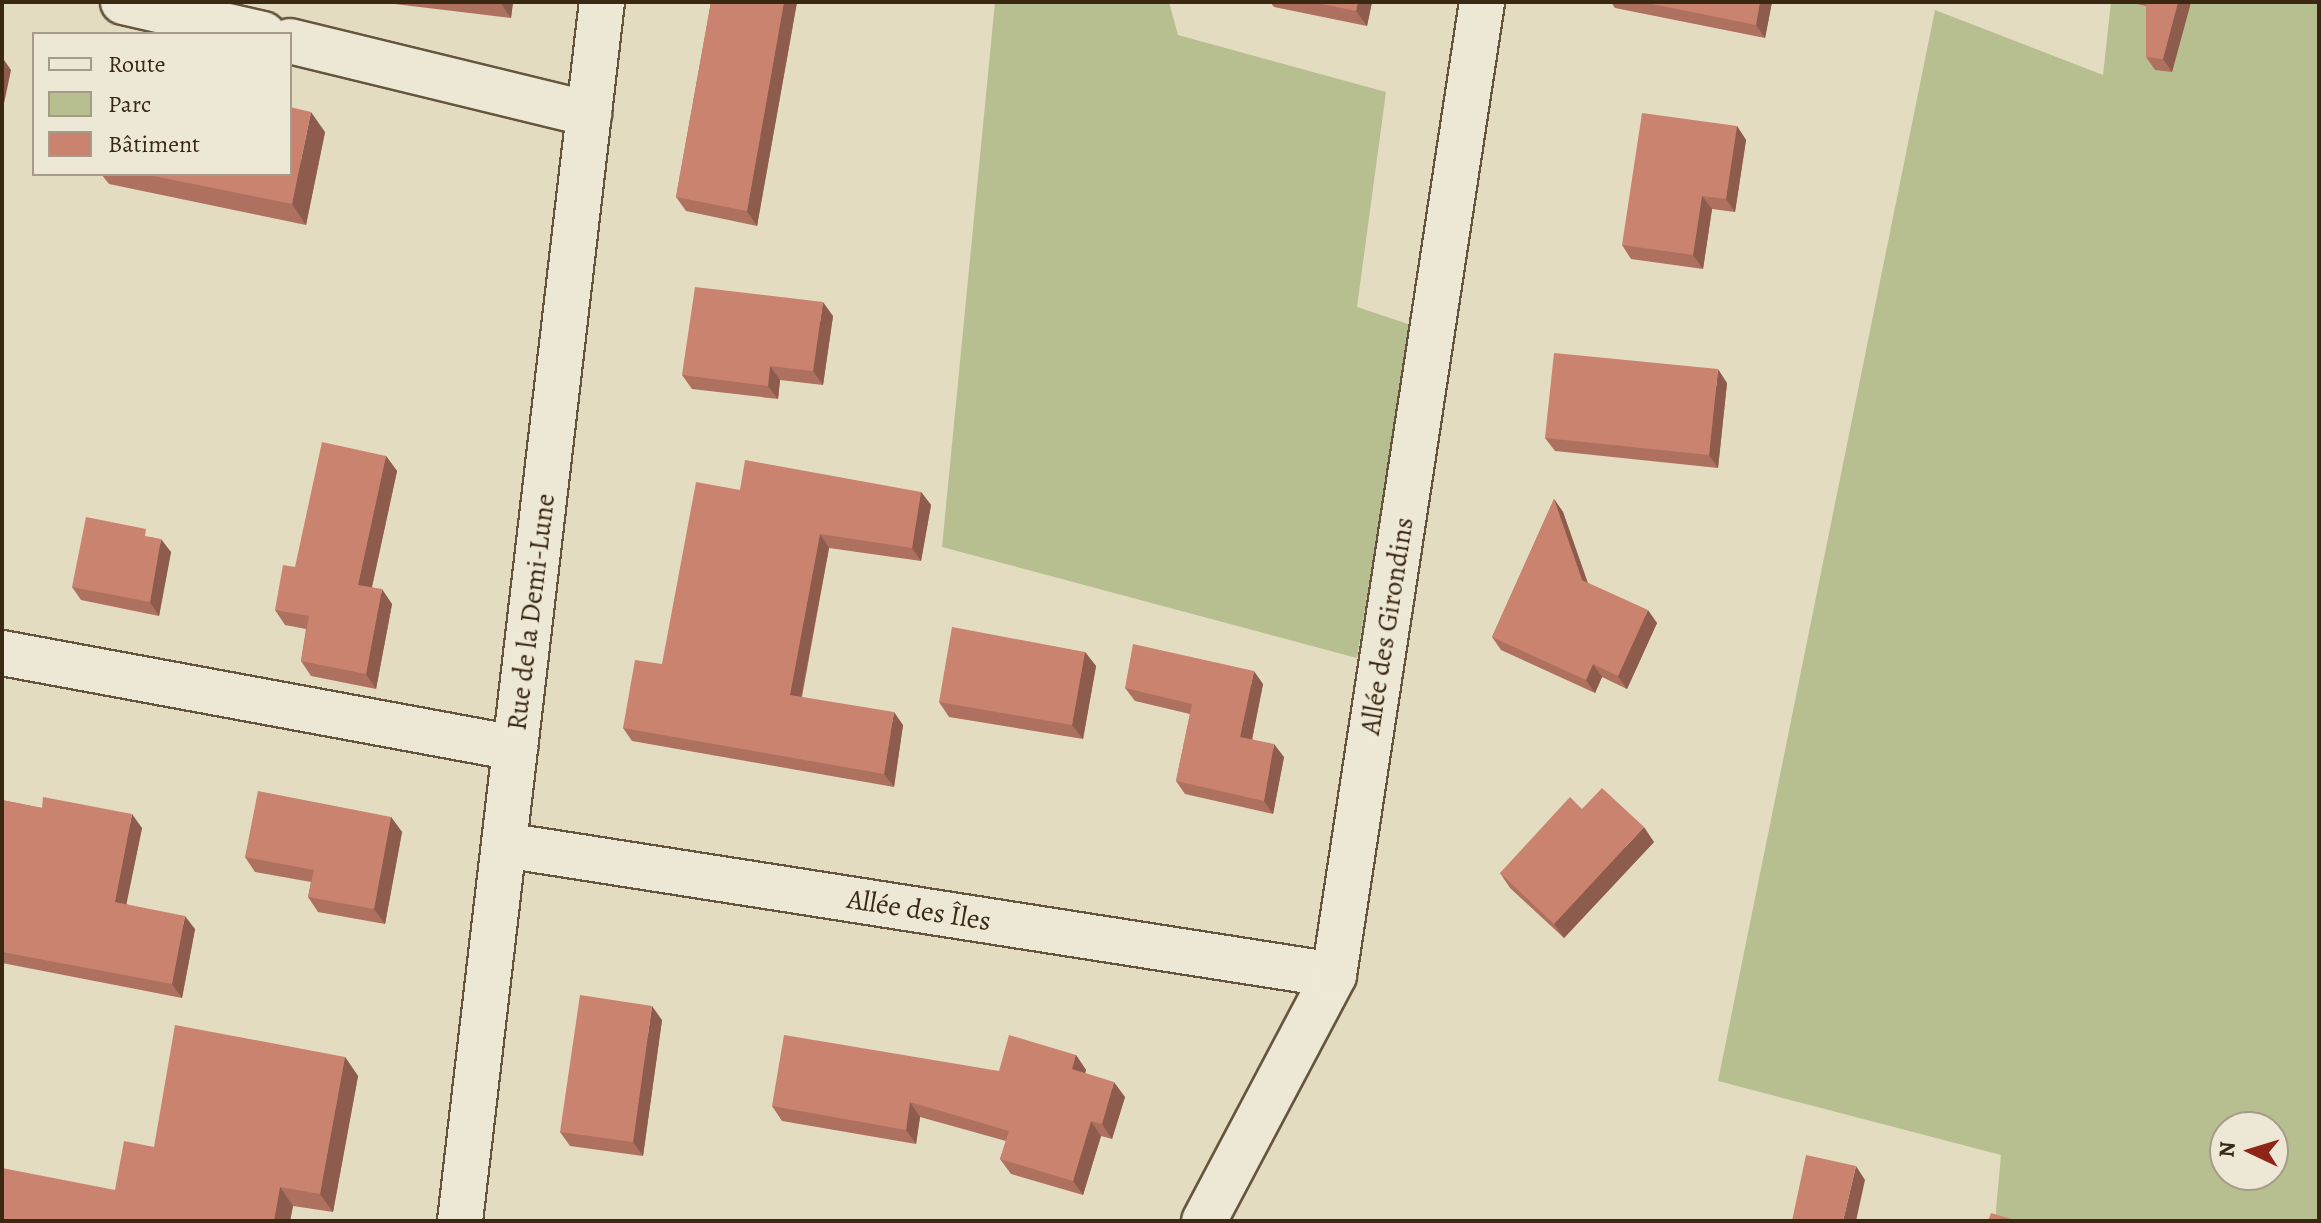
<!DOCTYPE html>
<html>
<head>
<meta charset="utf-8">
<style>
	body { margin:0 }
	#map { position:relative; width:2321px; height:1223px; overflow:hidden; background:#e4dcc0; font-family:Alegreya,serif }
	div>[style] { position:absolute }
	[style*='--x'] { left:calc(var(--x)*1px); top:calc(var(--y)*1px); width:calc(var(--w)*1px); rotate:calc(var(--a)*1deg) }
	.green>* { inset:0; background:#b7bf90 }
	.roads { filter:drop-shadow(2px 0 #65553e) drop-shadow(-2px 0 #65553e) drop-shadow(0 2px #65553e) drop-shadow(0 -2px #65553e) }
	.street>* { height:44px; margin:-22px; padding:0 22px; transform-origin:22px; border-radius:22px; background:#ede8d6 }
	.wall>* { inset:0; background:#ae715f }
	.shaded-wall>* { inset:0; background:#8d5c4d }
	.building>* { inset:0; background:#ca836e }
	span { translate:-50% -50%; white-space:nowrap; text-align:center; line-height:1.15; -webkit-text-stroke:6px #ede8d6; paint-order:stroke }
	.street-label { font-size:28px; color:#3b2813 }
	.frame { position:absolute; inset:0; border:4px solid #3b2813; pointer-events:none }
	.legend { position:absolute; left:32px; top:32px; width:260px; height:144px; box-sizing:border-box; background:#ede8d6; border:2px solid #a69b88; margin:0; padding:10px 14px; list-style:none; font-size:24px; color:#3b2813 }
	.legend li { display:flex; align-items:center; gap:16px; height:40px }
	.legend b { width:40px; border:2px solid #a69b88 }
	.north { position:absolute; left:2209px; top:1111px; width:80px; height:80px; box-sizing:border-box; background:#ede8d6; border:2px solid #a69b88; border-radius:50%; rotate:274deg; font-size:22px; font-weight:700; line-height:32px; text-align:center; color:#3b2813 }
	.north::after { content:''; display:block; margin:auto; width:28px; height:36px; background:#8f2418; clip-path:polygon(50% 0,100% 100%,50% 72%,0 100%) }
</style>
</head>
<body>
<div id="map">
	<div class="green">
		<i style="clip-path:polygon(995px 2px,1169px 2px,1178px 35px,1386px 92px,1357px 307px,1411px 325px,1357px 658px,942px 547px)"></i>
		<i style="clip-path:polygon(evenodd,2111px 2px,2319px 2px,2319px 1221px,1995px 1221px,2001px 1155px,1718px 1081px,1935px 10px,2103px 75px,2111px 2px,2225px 1127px,2273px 1127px,2273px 1175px,2225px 1175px,2225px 1127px)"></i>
	</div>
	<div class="roads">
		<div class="street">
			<i style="--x:123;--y:2;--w:144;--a:12.9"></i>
			<i style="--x:290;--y:41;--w:308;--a:13.7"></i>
			<i style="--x:2;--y:653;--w:522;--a:10.49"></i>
			<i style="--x:504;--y:845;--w:840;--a:8.9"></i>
			<i style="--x:460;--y:1221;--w:1227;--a:-83.36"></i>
			<i style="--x:1204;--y:1221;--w:278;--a:-62.1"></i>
			<i style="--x:1334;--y:975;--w:984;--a:-81.35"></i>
		</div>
	</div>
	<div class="wall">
		<i style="clip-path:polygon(378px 2px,513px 2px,511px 18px)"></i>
		<i style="clip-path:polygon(711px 2px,797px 2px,757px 226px,686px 211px,676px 197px)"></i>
		<i style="clip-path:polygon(1270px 2px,1372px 2px,1367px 26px,1274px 7px)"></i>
		<i style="clip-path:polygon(1611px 2px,1772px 2px,1765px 38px,1615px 8px)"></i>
		<i style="clip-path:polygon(2128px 2px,2191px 2px,2172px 72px,2155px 70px,2146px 57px,2146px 6px)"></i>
		<i style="clip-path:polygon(1737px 126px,1746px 140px,1735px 212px,1712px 209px,1703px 269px,1631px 259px,1622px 245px)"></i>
		<i style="clip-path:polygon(325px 132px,306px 225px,109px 184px,101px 174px,290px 174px)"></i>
		<i style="clip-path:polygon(833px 316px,823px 385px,780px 380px,778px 399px,692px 389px,682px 375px)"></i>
		<i style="clip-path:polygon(1727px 383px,1718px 468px,1555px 451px,1545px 438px)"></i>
		<i style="clip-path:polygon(386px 456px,397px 471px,372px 587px,392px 604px,376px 689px,311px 676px,301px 661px,306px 629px,285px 625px,275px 610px,295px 567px)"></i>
		<i style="clip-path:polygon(740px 490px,921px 492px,931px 505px,921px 561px,829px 548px,802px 697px,903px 725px,894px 787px,632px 741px,623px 728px,662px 664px)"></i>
		<i style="clip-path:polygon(1554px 499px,1563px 512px,1588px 583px,1657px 623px,1627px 689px,1602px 677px,1595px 693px,1501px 650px,1492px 637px)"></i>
		<i style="clip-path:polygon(152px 537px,171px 552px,159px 616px,81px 600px,72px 587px)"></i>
		<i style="clip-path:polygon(1085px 652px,1096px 666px,1083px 739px,949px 717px,939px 702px)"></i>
		<i style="clip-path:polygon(1263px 684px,1252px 739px,1284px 757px,1273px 814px,1185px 794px,1176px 781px,1190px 714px,1135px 701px,1125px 688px)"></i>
		<i style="clip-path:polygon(2px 800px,142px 828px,126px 904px,195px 929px,182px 998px,2px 963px)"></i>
		<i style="clip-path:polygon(391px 817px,402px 832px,385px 924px,318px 912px,308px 897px,311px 882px,255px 872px,245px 857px)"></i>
		<i style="clip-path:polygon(1654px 842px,1564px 938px,1510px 888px,1500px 873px)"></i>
		<i style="clip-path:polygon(662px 1020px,643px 1156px,570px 1146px,560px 1132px)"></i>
		<i style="clip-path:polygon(1076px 1055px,1086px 1070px,1085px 1073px,1125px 1097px,1112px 1139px,1101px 1136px,1083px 1195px,1011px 1174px,1000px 1159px,1006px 1141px,920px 1117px,916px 1144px,782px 1121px,772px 1106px,999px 1071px)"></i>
		<i style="clip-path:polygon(345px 1057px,358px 1076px,333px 1212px,293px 1206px,290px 1221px,2px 1221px,115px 1190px,154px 1147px)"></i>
	</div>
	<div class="shaded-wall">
		<i style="clip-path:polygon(501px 2px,513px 2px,511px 18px,501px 4px)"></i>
		<i style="clip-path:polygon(784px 2px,797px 2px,757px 226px,747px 211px)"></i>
		<i style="clip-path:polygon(1358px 2px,1372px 2px,1367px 26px,1356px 11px)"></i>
		<i style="clip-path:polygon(1760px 2px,1772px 2px,1765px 38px,1756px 25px)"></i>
		<i style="clip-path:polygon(2178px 2px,2191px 2px,2172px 72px,2163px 59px)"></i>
		<i style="clip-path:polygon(2px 57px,11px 70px,2px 113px)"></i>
		<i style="clip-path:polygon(311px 112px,325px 132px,306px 225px,292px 204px)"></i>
		<i style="clip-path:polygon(1737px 126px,1746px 140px,1735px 212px,1726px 199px)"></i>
		<i style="clip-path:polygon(1702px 196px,1712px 209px,1703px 269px,1693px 255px)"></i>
		<i style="clip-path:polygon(823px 302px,833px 316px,823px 385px,813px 371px)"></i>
		<i style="clip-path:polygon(770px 366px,780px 380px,778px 399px,768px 386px)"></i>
		<i style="clip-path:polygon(1718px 369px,1727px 383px,1718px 468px,1709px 455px)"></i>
		<i style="clip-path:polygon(386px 456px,397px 471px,369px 600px,358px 585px)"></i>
		<i style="clip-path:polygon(921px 492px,931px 505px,921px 561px,912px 548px)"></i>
		<i style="clip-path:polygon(1554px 499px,1563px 512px,1591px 593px,1582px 580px)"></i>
		<i style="clip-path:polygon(820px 534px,829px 548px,799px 708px,790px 695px)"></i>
		<i style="clip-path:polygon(161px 539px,171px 552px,159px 616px,150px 602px)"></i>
		<i style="clip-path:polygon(382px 589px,392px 604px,376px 689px,366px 674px)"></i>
		<i style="clip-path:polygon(1648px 610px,1657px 623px,1627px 689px,1618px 676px)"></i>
		<i style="clip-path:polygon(1085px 652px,1096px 666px,1083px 739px,1072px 725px)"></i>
		<i style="clip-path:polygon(1593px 664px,1602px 677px,1595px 693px,1586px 680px)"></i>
		<i style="clip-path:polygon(1254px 671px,1263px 684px,1250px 750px,1240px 737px)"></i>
		<i style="clip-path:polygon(894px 712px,903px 725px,894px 787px,884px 774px)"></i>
		<i style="clip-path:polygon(1274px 744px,1284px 757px,1273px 814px,1264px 801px)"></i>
		<i style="clip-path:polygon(132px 814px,142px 828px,124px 916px,115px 902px)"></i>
		<i style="clip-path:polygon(391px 817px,402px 832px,385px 924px,374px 909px)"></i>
		<i style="clip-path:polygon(1644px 827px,1654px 842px,1564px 938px,1554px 924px)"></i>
		<i style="clip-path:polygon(185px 916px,195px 929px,182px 998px,172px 984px)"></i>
		<i style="clip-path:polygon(652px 1006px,662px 1020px,643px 1156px,633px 1142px)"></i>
		<i style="clip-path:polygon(1076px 1055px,1086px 1070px,1082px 1084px,1072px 1069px)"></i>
		<i style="clip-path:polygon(345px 1057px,358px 1076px,333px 1212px,320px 1194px)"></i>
		<i style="clip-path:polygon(1114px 1082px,1125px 1097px,1112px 1139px,1102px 1124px)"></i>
		<i style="clip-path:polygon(910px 1102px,920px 1117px,916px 1144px,906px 1130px)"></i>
		<i style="clip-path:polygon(1091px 1121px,1101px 1136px,1083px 1195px,1073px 1181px)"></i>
		<i style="clip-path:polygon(1856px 1166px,1865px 1180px,1856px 1221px,1843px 1221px)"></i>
		<i style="clip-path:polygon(280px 1187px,293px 1206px,290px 1221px,274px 1221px)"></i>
	</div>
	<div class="building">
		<i style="clip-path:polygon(711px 2px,784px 2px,747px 211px,676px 197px)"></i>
		<i style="clip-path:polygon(1312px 2px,1358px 2px,1356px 11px)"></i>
		<i style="clip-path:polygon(1642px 2px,1760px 2px,1756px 25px)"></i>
		<i style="clip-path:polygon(2146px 2px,2178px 2px,2163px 59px,2146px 57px)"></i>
		<i style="clip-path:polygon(290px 107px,311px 112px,292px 204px,144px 174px,290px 174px)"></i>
		<i style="clip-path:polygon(1642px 113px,1737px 126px,1726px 199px,1702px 196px,1693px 255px,1622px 245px)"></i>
		<i style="clip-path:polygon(695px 287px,823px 302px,813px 371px,770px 366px,768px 386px,682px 375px)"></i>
		<i style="clip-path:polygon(1554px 353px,1718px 369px,1709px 455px,1545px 438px)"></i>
		<i style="clip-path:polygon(322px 442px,386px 456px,358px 585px,382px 589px,366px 674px,301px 661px,309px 616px,275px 610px,283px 565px,295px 567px)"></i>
		<i style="clip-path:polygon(745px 460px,921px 492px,912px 548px,820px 534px,790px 695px,894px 712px,884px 774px,623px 728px,635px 660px,662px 664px,696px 482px,740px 490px)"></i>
		<i style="clip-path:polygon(1554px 499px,1582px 580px,1648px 610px,1618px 676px,1593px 664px,1586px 680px,1492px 637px)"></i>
		<i style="clip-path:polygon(86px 517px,146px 529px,145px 536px,161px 539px,150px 602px,72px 587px)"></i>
		<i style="clip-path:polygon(952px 627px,1085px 652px,1072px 725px,939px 702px)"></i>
		<i style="clip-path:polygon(1133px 644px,1254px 671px,1240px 737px,1274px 744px,1264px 801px,1176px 781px,1192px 704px,1125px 688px)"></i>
		<i style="clip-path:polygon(1602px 788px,1644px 827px,1554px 924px,1500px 873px,1570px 797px,1582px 809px)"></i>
		<i style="clip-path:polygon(258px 791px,391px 817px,374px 909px,308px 897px,314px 870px,245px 857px)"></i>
		<i style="clip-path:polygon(43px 797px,132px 814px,115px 902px,185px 916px,172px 984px,2px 952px,2px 800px,42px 808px)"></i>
		<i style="clip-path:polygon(580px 995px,652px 1006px,633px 1142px,560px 1132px)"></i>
		<i style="clip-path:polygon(175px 1025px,345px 1057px,320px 1194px,280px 1187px,274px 1221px,2px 1221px,2px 1168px,115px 1190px,124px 1141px,154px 1147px)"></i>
		<i style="clip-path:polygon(784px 1035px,999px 1071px,1009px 1035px,1076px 1055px,1072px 1069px,1114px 1082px,1102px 1124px,1091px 1121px,1073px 1181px,1000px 1159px,1009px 1131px,910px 1102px,906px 1130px,772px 1106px)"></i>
		<i style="clip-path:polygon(1806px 1155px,1856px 1166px,1843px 1221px,1792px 1221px)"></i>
		<i style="clip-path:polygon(1991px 1213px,2018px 1221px,1988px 1221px)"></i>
	</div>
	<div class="street-label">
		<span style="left:531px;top:612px;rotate:-83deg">Rue de la Demi-Lune</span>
		<span style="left:1387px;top:626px;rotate:-81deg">Allée des Girondins</span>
		<span style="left:919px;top:910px;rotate:9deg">Allée des Îles</span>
	</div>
	<div class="frame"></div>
	<ul class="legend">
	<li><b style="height:10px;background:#ede8d6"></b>Route</li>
	<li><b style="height:22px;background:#b7bf90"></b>Parc</li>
	<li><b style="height:22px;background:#ca836e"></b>Bâtiment</li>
	</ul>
	<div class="north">N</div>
</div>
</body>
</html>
